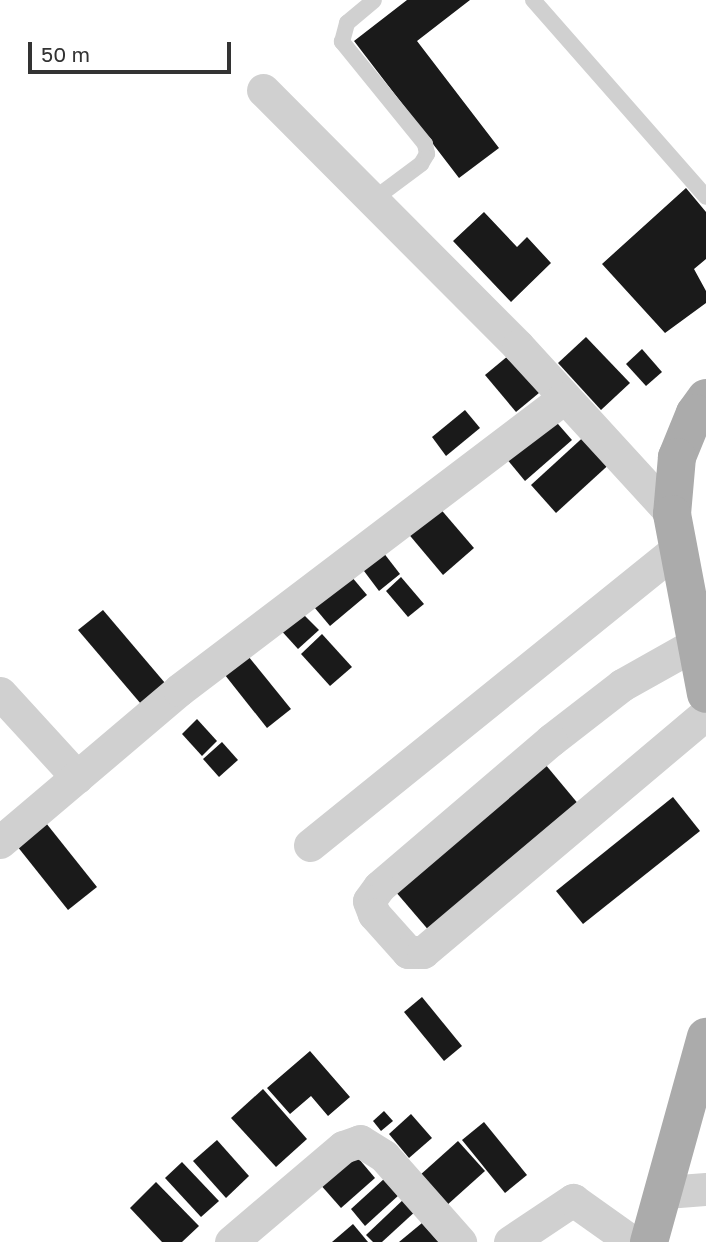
<!DOCTYPE html>
<html>
<head>
<meta charset="utf-8">
<style>
	body { margin:0 }
	#map { position:relative; width:706px; height:1242px; overflow:hidden; background:#fff; font-family:"Golos Text",sans-serif }
	div>[style] { position:absolute }
	[style*='--x'] { left:calc(var(--x)*1px); top:calc(var(--y)*1px); width:calc(var(--w)*1px); rotate:calc(var(--a)*1deg) }
	.building>* { inset:0; background:#1a1a1a }
	.lane>* { height:16px; margin:-8px; padding:0 8px; transform-origin:8px; border-radius:8px; background:#d0d0d0 }
	.street>* { height:33px; margin:-16.5px; padding:0 16.5px; transform-origin:16.5px; border-radius:16.5px; background:#d0d0d0 }
	.primary>* { height:38px; margin:-19px; padding:0 19px; transform-origin:19px; border-radius:19px; background:#ababab }
	span { translate:-50% -50%; white-space:nowrap; text-align:center; line-height:1.15; -webkit-text-stroke:7px #fff; paint-order:stroke }
	.scale { position:absolute; left:28px; top:42px; width:203px; height:32px; box-sizing:border-box; border:4px solid #333; border-top:0; padding-left:9px; font-size:21px; line-height:24px; white-space:nowrap; color:#333; -webkit-text-stroke:5px #fff; paint-order:stroke }
</style>
</head>
<body>
<div id="map">
	<div class="building">
		<i style="clip-path:polygon(407px 0,470px 0,417px 41px,499px 148px,459px 178px,354px 41px)"></i>
		<i style="clip-path:polygon(686px 188px,706px 212px,706px 259px,694px 269px,706px 291px,706px 303px,665px 333px,602px 264px)"></i>
		<i style="clip-path:polygon(484px 212px,517px 247px,527px 237px,551px 263px,511px 302px,453px 241px)"></i>
		<i style="clip-path:polygon(586px 337px,630px 383px,601px 410px,558px 363px)"></i>
		<i style="clip-path:polygon(642px 349px,662px 372px,646px 386px,626px 364px)"></i>
		<i style="clip-path:polygon(514px 351px,545px 388px,516px 412px,485px 375px)"></i>
		<i style="clip-path:polygon(465px 410px,480px 428px,446px 456px,432px 437px)"></i>
		<i style="clip-path:polygon(551px 416px,572px 440px,525px 481px,505px 457px)"></i>
		<i style="clip-path:polygon(590px 431px,615px 459px,556px 513px,531px 485px)"></i>
		<i style="clip-path:polygon(432px 499px,474px 548px,443px 575px,401px 525px)"></i>
		<i style="clip-path:polygon(376px 543px,400px 574px,379px 591px,355px 559px)"></i>
		<i style="clip-path:polygon(346px 570px,367px 595px,330px 626px,309px 601px)"></i>
		<i style="clip-path:polygon(401px 577px,424px 604px,408px 617px,386px 591px)"></i>
		<i style="clip-path:polygon(297px 608px,319px 630px,298px 649px,278px 627px)"></i>
		<i style="clip-path:polygon(103px 610px,165px 683px,141px 704px,78px 630px)"></i>
		<i style="clip-path:polygon(322px 634px,352px 667px,330px 686px,301px 654px)"></i>
		<i style="clip-path:polygon(244px 651px,291px 709px,267px 728px,221px 670px)"></i>
		<i style="clip-path:polygon(197px 719px,217px 741px,202px 756px,182px 734px)"></i>
		<i style="clip-path:polygon(222px 742px,238px 760px,219px 777px,203px 759px)"></i>
		<i style="clip-path:polygon(545px 764px,580px 806px,431px 933px,395px 891px)"></i>
		<i style="clip-path:polygon(673px 797px,700px 831px,583px 924px,556px 891px)"></i>
		<i style="clip-path:polygon(46px 823px,97px 887px,68px 910px,17px 846px)"></i>
		<i style="clip-path:polygon(422px 997px,462px 1046px,444px 1061px,404px 1012px)"></i>
		<i style="clip-path:polygon(310px 1051px,350px 1097px,328px 1116px,311px 1096px,290px 1114px,267px 1088px)"></i>
		<i style="clip-path:polygon(263px 1089px,307px 1139px,276px 1167px,231px 1118px)"></i>
		<i style="clip-path:polygon(384px 1111px,393px 1121px,381px 1131px,373px 1121px)"></i>
		<i style="clip-path:polygon(411px 1114px,432px 1138px,409px 1158px,389px 1134px)"></i>
		<i style="clip-path:polygon(484px 1122px,527px 1175px,505px 1193px,462px 1140px)"></i>
		<i style="clip-path:polygon(217px 1140px,249px 1176px,226px 1198px,193px 1161px)"></i>
		<i style="clip-path:polygon(458px 1141px,485px 1171px,446px 1206px,419px 1176px)"></i>
		<i style="clip-path:polygon(354px 1153px,375px 1178px,341px 1208px,319px 1183px)"></i>
		<i style="clip-path:polygon(182px 1162px,219px 1201px,201px 1217px,165px 1178px)"></i>
		<i style="clip-path:polygon(385px 1178px,400px 1194px,365px 1226px,351px 1209px)"></i>
		<i style="clip-path:polygon(156px 1182px,199px 1226px,182px 1242px,162px 1242px,130px 1208px)"></i>
		<i style="clip-path:polygon(406px 1197px,418px 1209px,382px 1242px,373px 1242px,366px 1235px)"></i>
		<i style="clip-path:polygon(422px 1223px,439px 1242px,399px 1242px)"></i>
		<i style="clip-path:polygon(353px 1224px,368px 1242px,332px 1242px)"></i>
	</div>
	<div class="lane">
		<i style="--x:533;--y:0;--w:262;--a:48.7"></i>
		<i style="--x:370;--y:202;--w:64;--a:-36.7"></i>
		<i style="--x:421;--y:164;--w:12;--a:-59"></i>
		<i style="--x:427;--y:154;--w:10;--a:-101"></i>
		<i style="--x:425;--y:144;--w:132;--a:-129.1"></i>
		<i style="--x:342;--y:42;--w:20;--a:-75"></i>
		<i style="--x:347;--y:23;--w:35;--a:-40"></i>
	</div>
	<div class="street">
		<i style="--x:263;--y:90;--w:361;--a:45.1"></i>
		<i style="--x:518;--y:346;--w:228;--a:47.5"></i>
		<i style="--x:695;--y:644;--w:84;--a:150.7"></i>
		<i style="--x:622;--y:685;--w:90;--a:142.2"></i>
		<i style="--x:551;--y:740;--w:226;--a:139.5"></i>
		<i style="--x:379;--y:887;--w:17;--a:126"></i>
		<i style="--x:369;--y:901;--w:14;--a:69"></i>
		<i style="--x:374;--y:914;--w:51;--a:48.2"></i>
		<i style="--x:408;--y:952;--w:15;--a:0"></i>
		<i style="--x:423;--y:952;--w:370;--a:-40.1"></i>
		<i style="--x:0;--y:693;--w:114;--a:47.5"></i>
		<i style="--x:0;--y:842;--w:235;--a:-40.3"></i>
		<i style="--x:179;--y:690;--w:482;--a:-37.2"></i>
		<i style="--x:310;--y:845;--w:471;--a:-38.9"></i>
		<i style="--x:666;--y:1192;--w:40;--a:-4.3"></i>
		<i style="--x:231;--y:1242;--w:147;--a:-40.3"></i>
		<i style="--x:343;--y:1147;--w:18;--a:-19"></i>
		<i style="--x:360;--y:1141;--w:28;--a:32"></i>
		<i style="--x:384;--y:1156;--w:115;--a:48.5"></i>
		<i style="--x:510;--y:1242;--w:76;--a:-33.7"></i>
		<i style="--x:573;--y:1200;--w:72;--a:35.4"></i>
	</div>
	<div class="primary">
		<i style="--x:706;--y:398;--w:19;--a:126"></i>
		<i style="--x:695;--y:413;--w:48;--a:112.2"></i>
		<i style="--x:677;--y:457;--w:57;--a:95"></i>
		<i style="--x:672;--y:514;--w:183;--a:79.3"></i>
		<i style="--x:649;--y:1242;--w:213;--a:-74.5"></i>
	</div>
	<div class="scale">50 m</div>
</div>
</body>
</html>
